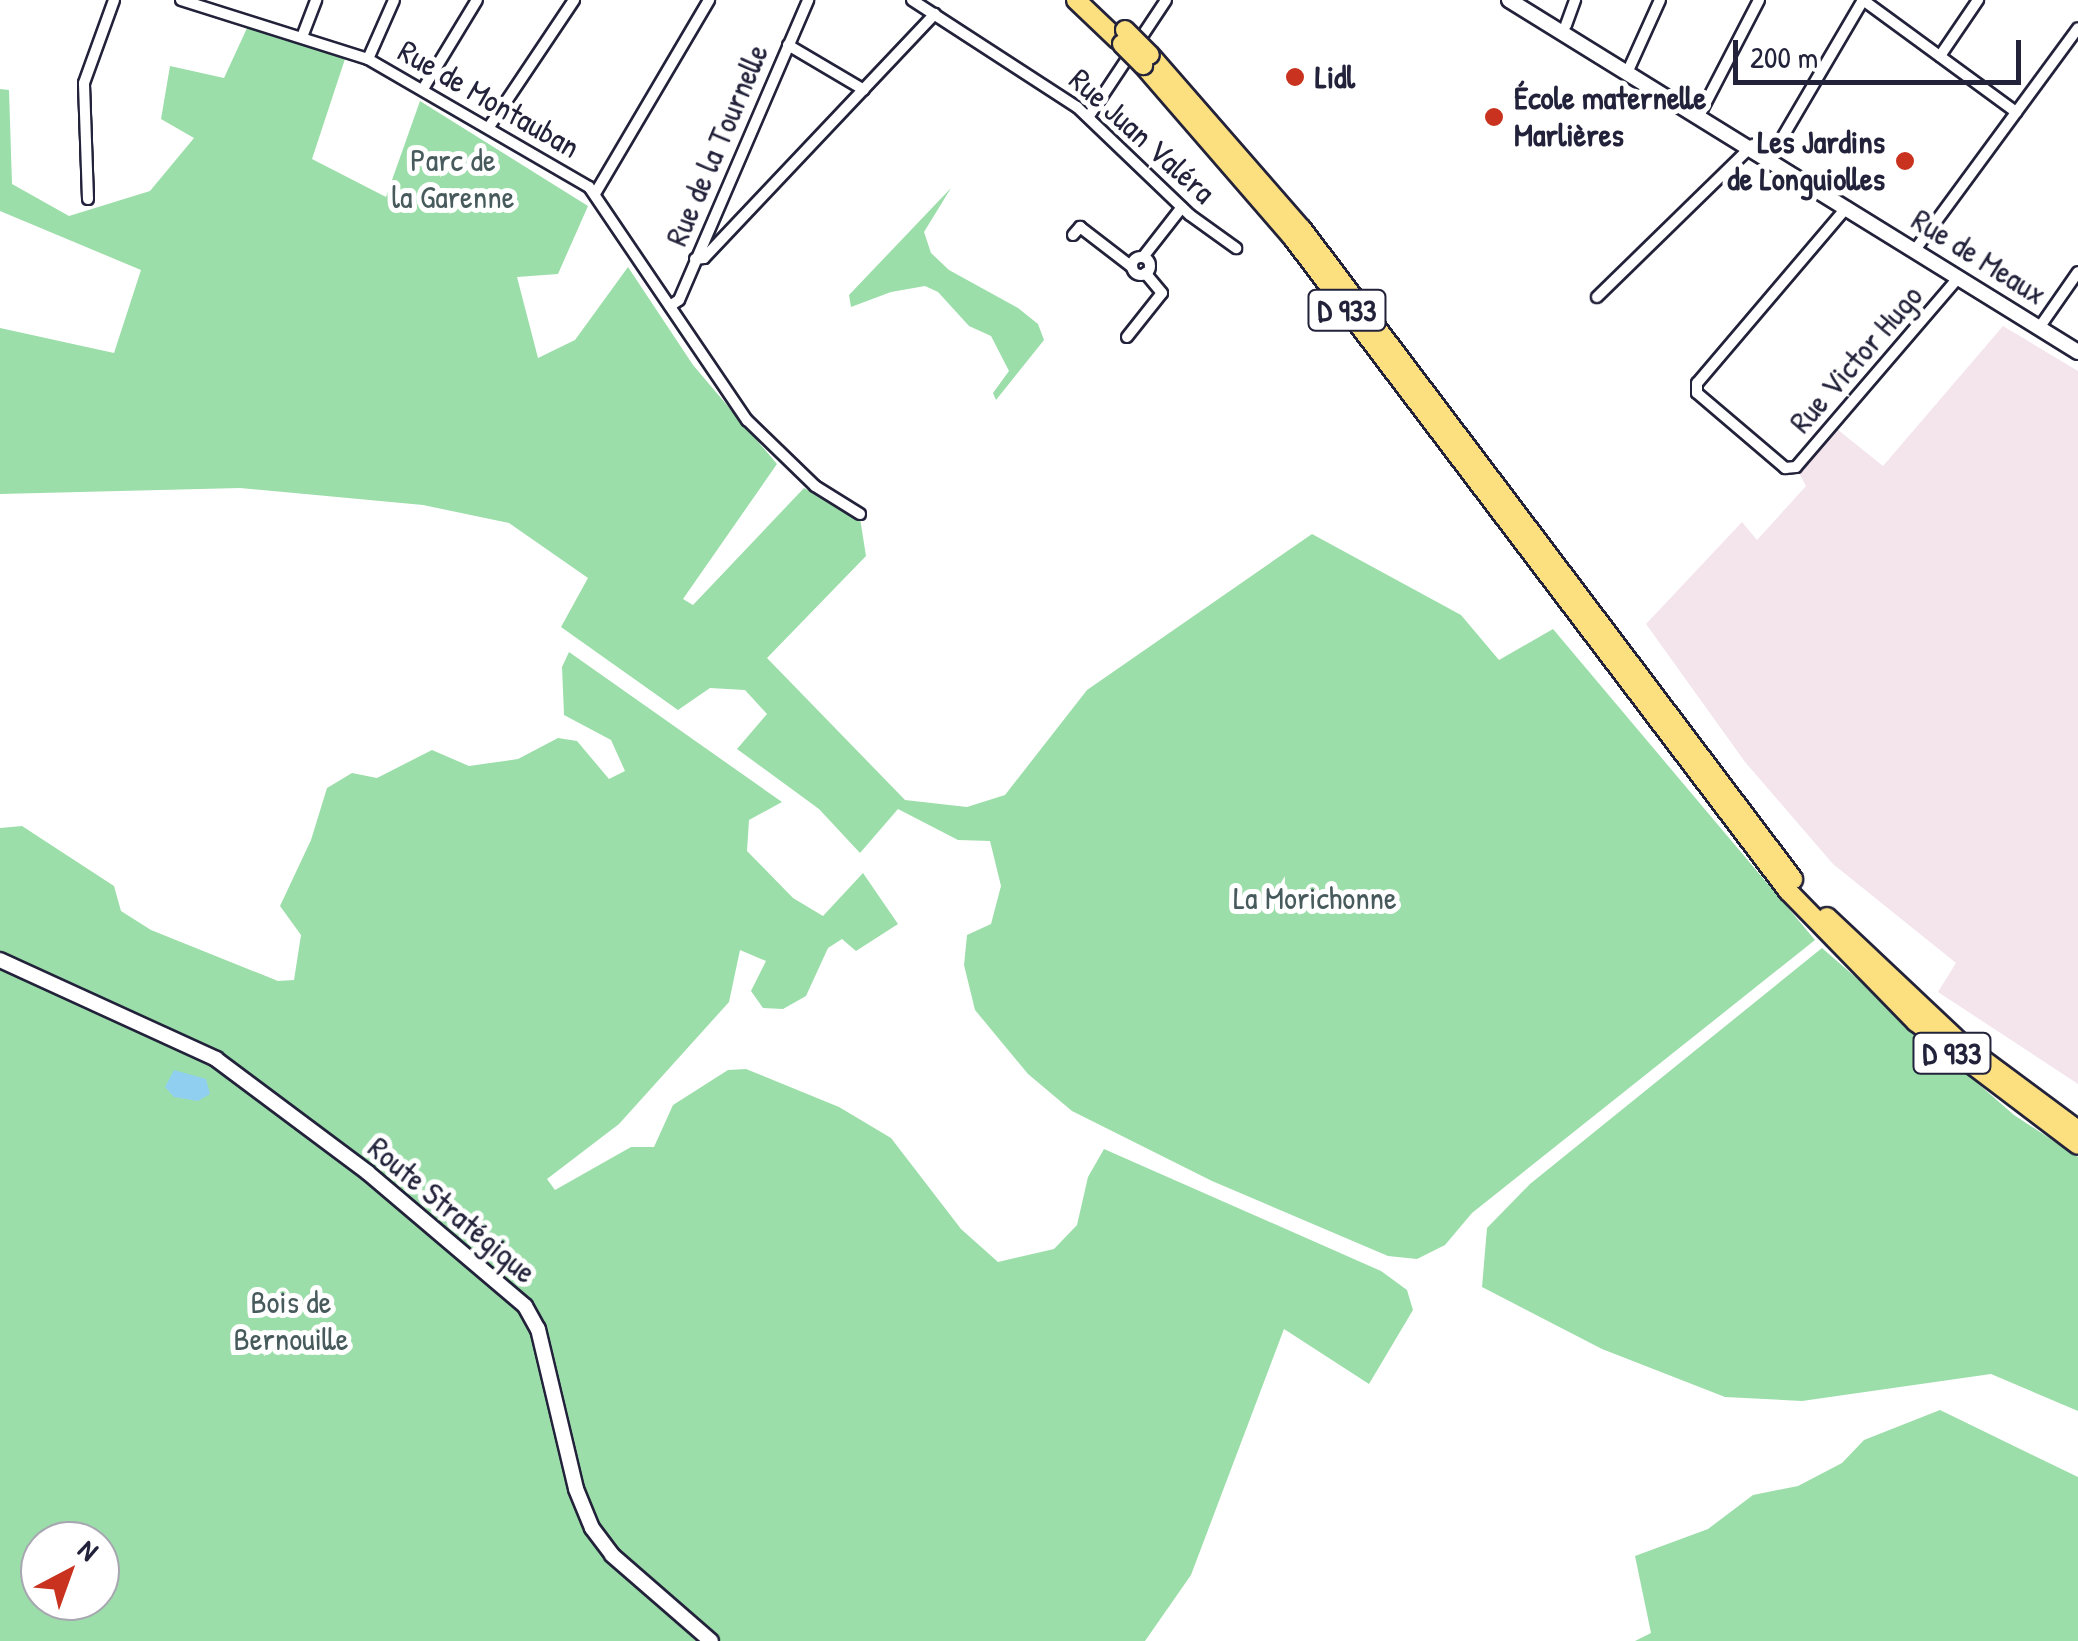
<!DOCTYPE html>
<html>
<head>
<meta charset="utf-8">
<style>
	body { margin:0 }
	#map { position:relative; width:2078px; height:1641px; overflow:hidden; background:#fff; font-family:"Patrick Hand",sans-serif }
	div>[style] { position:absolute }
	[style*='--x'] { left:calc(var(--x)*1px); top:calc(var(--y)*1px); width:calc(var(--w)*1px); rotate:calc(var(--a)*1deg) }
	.built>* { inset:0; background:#f4e5ed }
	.green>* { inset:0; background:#9cdea9 }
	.water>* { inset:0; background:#91cff1 }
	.roads { filter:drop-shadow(2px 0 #22223b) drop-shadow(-2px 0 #22223b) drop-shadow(0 2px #22223b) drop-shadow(0 -2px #22223b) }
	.street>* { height:10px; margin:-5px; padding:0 5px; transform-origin:5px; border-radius:5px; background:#fff }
	.street>.ring { margin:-5px; padding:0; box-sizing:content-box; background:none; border:10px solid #fff; border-radius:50% }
	.secondary>* { height:14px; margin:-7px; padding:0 7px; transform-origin:7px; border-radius:7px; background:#fff }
	.highway>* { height:18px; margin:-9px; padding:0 9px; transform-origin:9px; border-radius:9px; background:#fce080 }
	.bridges { filter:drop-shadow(2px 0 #22223b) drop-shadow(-2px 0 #22223b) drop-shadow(0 2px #22223b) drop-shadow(0 -2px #22223b) }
	.highway-bridge>* { height:18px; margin:-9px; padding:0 9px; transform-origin:9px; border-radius:9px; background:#fce080 }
	.dots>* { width:28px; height:28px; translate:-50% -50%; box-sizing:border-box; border:5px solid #fff; border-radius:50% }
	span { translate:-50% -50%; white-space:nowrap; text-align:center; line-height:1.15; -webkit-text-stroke:10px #fff; paint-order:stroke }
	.shield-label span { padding:2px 8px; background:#fff; border:2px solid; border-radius:8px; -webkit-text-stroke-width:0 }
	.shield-label { font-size:30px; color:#22223b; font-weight:700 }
	.poi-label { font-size:32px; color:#22223b; font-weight:700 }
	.left { translate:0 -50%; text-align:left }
	.right { translate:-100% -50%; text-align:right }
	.street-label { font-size:32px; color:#22223b }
	.park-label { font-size:32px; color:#475a5c }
	.north { position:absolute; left:20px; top:1521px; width:100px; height:100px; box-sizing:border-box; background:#fff; border:2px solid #a7a7b1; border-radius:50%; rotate:41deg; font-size:28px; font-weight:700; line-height:40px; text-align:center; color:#22223b }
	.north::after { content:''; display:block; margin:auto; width:35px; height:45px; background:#c8321e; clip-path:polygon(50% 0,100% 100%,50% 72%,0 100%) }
	.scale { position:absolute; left:1733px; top:40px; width:288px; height:45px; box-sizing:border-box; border:5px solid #22223b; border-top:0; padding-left:12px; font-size:30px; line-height:35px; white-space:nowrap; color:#22223b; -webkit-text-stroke:8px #fff; paint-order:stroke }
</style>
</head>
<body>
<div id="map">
	<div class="built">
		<i style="clip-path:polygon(2003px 326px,2078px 371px,2078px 1084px,1938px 992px,1956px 963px,1833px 864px,1745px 762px,1646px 624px,1742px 522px,1757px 540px,1806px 486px,1799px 473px,1837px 429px,1883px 466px)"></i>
	</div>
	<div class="green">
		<i style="clip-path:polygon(248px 26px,345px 59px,312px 159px,386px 197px,420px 101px,588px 206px,558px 274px,517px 277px,538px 358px,575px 340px,628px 267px,693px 365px,777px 464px,683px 599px,693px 605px,804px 488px,860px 518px,866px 556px,767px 658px,905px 800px,967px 807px,1005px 795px,1087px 690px,1312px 534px,1461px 615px,1499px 660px,1553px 629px,1815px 940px,1472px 1213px,1445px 1245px,1417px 1259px,1388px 1256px,1212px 1181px,1072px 1111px,1028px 1074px,975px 1010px,964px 965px,967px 935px,991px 924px,1001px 886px,990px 841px,958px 840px,898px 809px,860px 853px,819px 809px,737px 749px,767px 714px,745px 690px,710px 688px,678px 710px,561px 627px,588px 578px,509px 523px,423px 505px,240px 488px,0 494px,0 328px,114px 353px,141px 270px,0 211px,0 89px,9px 90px,12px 184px,69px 216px,150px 191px,194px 138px,161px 119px,170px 66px,224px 78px)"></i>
		<i style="clip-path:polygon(951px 188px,924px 232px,931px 253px,949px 270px,1018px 308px,1038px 324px,1044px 340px,996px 400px,993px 393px,1009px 371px,991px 336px,969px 326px,938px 292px,925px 286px,891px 292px,851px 307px,849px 295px)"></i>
		<i style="clip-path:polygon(evenodd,569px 652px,782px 802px,749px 820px,747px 851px,793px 898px,823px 916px,863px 873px,898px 924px,856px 951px,842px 939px,828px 948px,806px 996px,783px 1009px,763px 1008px,751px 991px,766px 961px,740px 950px,729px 1002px,619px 1124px,547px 1179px,555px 1190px,631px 1147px,654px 1147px,673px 1105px,728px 1070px,746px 1069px,839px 1107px,891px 1138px,961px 1229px,998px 1262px,1054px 1249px,1077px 1225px,1088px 1177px,1104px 1149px,1381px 1271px,1407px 1290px,1413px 1310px,1369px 1384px,1284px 1329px,1191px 1575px,1145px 1641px,0 1641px,0 828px,22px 826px,114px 886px,121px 911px,151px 930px,278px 981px,294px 980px,301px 935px,280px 906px,311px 840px,327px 788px,352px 773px,377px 778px,432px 750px,469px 766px,518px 759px,558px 738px,577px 741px,609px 779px,625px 771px,611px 740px,564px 715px,562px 667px,569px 652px,40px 1541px,100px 1541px,100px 1601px,40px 1601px,40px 1541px)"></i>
		<i style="clip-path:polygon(1822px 948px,2014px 1115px,2078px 1157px,2078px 1411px,1991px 1374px,1802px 1401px,1725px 1397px,1602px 1349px,1482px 1287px,1487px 1228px,1530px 1184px)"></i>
		<i style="clip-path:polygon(1940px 1410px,2078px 1477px,2078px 1641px,1635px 1641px,1651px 1633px,1635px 1556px,1708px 1529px,1753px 1495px,1798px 1486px,1842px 1463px,1864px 1440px)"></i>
	</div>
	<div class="water">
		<i style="clip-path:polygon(174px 1070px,206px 1079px,210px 1094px,198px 1101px,174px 1097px,165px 1087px)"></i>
	</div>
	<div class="roads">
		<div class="street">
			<i style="--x:181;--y:0;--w:196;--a:17.5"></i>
			<i style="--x:368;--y:59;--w:255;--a:30.1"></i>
			<i style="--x:589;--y:187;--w:282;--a:55.9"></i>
			<i style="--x:747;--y:420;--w:95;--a:44.1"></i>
			<i style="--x:815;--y:486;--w:53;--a:31.9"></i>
			<i style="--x:912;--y:0;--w:197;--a:33"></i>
			<i style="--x:1077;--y:107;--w:156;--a:43.7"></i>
			<i style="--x:1190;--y:215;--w:57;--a:35.7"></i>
			<i style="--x:1566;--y:25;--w:27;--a:-70"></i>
			<i style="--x:302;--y:37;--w:40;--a:-69"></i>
			<i style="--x:788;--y:45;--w:88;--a:30.6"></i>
			<i style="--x:1940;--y:56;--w:68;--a:-55.8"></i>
			<i style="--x:368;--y:59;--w:64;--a:-66.2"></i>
			<i style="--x:1627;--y:73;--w:80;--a:-65.7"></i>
			<i style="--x:423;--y:89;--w:104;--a:-58.8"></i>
			<i style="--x:1701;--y:112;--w:126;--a:-62.6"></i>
			<i style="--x:1089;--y:116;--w:139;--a:-56.4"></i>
			<i style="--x:489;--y:127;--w:153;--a:-56.2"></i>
			<i style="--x:1768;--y:162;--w:188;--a:-59.6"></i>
			<i style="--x:1863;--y:0;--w:190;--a:36.2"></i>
			<i style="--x:596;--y:192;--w:223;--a:-59.5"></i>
			<i style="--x:88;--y:199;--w:116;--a:-92"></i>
			<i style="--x:84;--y:83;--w:88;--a:-70.1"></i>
			<i style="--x:1847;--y:207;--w:231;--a:130.4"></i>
			<i style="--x:1697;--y:383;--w:10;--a:90"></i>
			<i style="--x:1697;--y:393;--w:116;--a:40.4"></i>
			<i style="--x:1785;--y:468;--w:11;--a:-5"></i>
			<i style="--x:1796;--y:467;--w:250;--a:-49.4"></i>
			<i style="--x:1073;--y:235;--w:11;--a:-49"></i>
			<i style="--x:1080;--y:227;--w:66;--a:37.6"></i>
			<i style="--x:1915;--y:250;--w:275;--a:-53.7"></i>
			<i style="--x:1143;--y:257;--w:63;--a:-52"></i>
			<i class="ring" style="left:1132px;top:257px;width:8px;height:8px"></i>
			<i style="--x:695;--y:259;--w:9;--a:-6"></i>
			<i style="--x:704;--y:258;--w:336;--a:-46.6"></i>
			<i style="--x:1597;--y:297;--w:218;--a:-44.3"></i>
			<i style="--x:670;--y:306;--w:11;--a:-34"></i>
			<i style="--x:679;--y:300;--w:327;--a:-66.7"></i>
			<i style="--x:2039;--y:328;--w:68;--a:-55.1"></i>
			<i style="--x:1127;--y:337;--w:56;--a:-51.5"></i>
			<i style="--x:1162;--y:293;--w:26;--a:-130"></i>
		</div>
		<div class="secondary">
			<i style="--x:1509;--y:0;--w:669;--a:31.74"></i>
			<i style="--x:0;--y:960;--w:238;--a:24.6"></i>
			<i style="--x:216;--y:1059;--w:189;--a:36.8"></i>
			<i style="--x:367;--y:1172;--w:207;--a:40.3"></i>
			<i style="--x:525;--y:1306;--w:26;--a:61"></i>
			<i style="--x:538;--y:1329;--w:164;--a:76.6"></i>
			<i style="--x:576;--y:1489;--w:42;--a:67.7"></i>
			<i style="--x:592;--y:1528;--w:34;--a:53"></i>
			<i style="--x:612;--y:1555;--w:131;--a:41"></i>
		</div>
		<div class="highway">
			<i style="--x:1076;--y:0;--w:58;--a:43.6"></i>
			<i style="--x:1150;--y:55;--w:231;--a:48.9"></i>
			<i style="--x:1302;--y:229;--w:815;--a:52.93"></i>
			<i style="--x:1143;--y:65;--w:228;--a:49.1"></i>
			<i style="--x:1292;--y:237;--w:821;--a:52.82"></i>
			<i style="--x:1788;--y:891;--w:183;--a:45.7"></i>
			<i style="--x:1916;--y:1022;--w:203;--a:37.2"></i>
			<i style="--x:1827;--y:917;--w:185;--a:43.3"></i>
			<i style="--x:1962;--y:1044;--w:144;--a:36.6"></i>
		</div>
	</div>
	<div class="bridges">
		<div class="highway-bridge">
			<i style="--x:1125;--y:30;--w:35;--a:45"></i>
			<i style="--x:1122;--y:44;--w:30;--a:45"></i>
		</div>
	</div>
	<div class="dots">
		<i style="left:1295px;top:77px;background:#c8321e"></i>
		<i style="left:1494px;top:117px;background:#c8321e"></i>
		<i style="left:1905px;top:161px;background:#c8321e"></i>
	</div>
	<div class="shield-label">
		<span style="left:1347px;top:310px">D 933</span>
		<span style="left:1952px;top:1053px">D 933</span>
	</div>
	<div class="poi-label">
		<span class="left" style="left:1315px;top:77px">Lidl</span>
		<span class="left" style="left:1514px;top:117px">École maternelle<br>Marlières</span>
		<span class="right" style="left:1885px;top:161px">Les Jardins<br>de Longuiolles</span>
	</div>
	<div class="street-label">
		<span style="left:489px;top:99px;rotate:30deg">Rue de Montauban</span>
		<span style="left:1142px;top:136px;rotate:42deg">Rue Juan Valéra</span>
		<span style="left:717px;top:145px;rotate:-67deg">Rue de la Tournelle</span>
		<span style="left:1979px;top:257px;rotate:32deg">Rue de Meaux</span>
		<span style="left:1856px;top:359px;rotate:-49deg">Rue Victor Hugo</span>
		<span style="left:452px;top:1210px;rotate:40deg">Route Stratégique</span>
	</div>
	<div class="park-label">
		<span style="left:453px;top:179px">Parc de<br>la Garenne</span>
		<span style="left:1315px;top:898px">La Morichonne</span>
		<span style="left:291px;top:1321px">Bois de<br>Bernouille</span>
	</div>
	<div class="north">N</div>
	<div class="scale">200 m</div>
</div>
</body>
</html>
